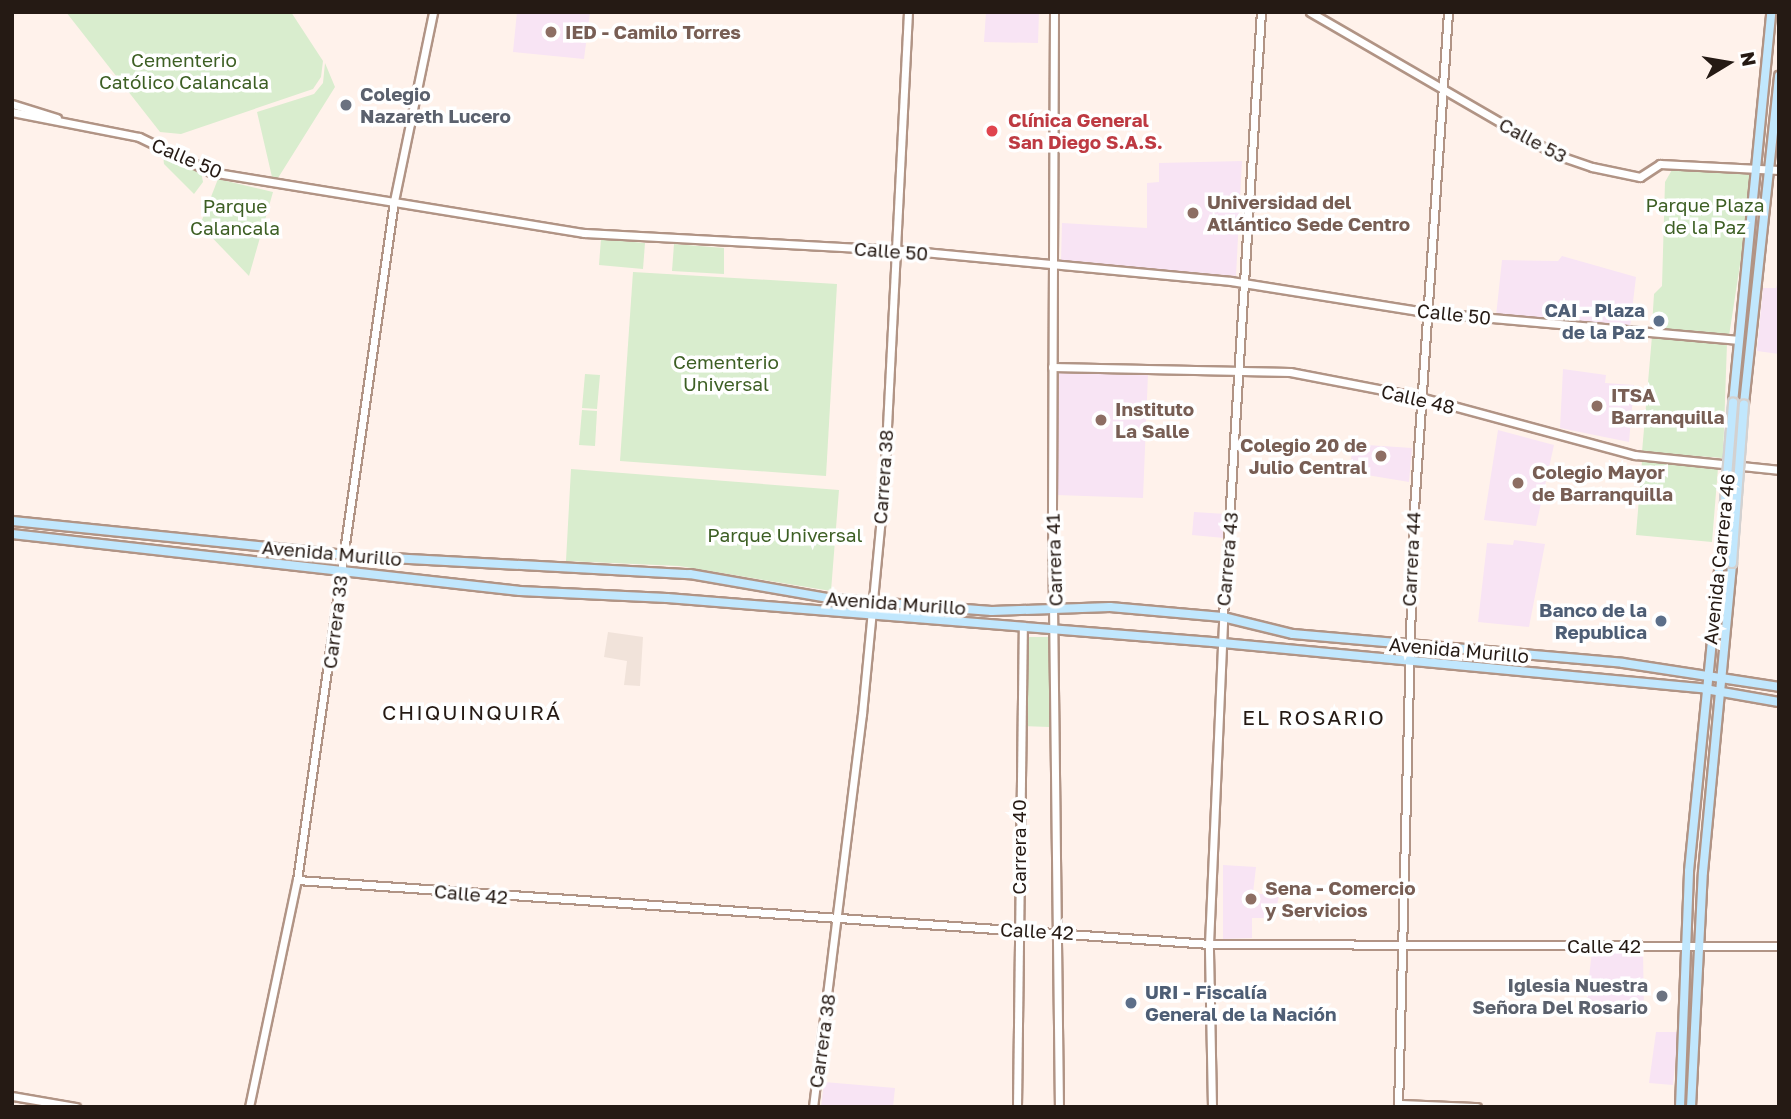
<!DOCTYPE html>
<html>
<head>
<meta charset="utf-8">
<style>
	body { margin:0 }
	#map { position:relative; width:1791px; height:1119px; overflow:hidden; background:#fff2eb; font-family:"Golos Text",sans-serif }
	div>[style] { position:absolute }
	[style*='--x'] { left:calc(var(--x)*1px); top:calc(var(--y)*1px); width:calc(var(--w)*1px); rotate:calc(var(--a)*1deg) }
	.built>* { inset:0; background:#f1e3da }
	.education>* { inset:0; background:#f8e4f4 }
	.green>* { inset:0; background:#d9edce }
	.roads { filter:drop-shadow(2px 0 #b19485) drop-shadow(-2px 0 #b19485) drop-shadow(0 2px #b19485) drop-shadow(0 -2px #b19485) }
	.secondary>* { height:7px; margin:-3.5px; padding:0 3.5px; transform-origin:3.5px; border-radius:3.5px; background:#fff }
	.primary>* { height:8px; margin:-4px; padding:0 4px; transform-origin:4px; border-radius:4px; background:#c1e7fd }
	.bridges { filter:drop-shadow(2px 0 #d3d1d0) drop-shadow(-2px 0 #d3d1d0) drop-shadow(0 2px #d3d1d0) drop-shadow(0 -2px #d3d1d0) }
	.primary-bridge>* { height:8px; margin:-4px; padding:0 4px; transform-origin:4px; border-radius:4px; background:#c1e7fd }
	.dots>* { width:19px; height:19px; translate:-50% -50%; box-sizing:border-box; border:4px solid #fff; border-radius:50% }
	span { translate:-50% -50%; white-space:nowrap; text-align:center; line-height:1.15; -webkit-text-stroke:7px #fff; paint-order:stroke }
	.education-label { font-size:19px; color:#785e54; font-weight:700 }
	.left { translate:0 -50%; text-align:left }
	.right { translate:-100% -50%; text-align:right }
	.park-label { font-size:19px; color:#3d5f24 }
	.worship-label { font-size:19px; color:#5b616d; font-weight:700 }
	.health-label { font-size:19px; color:#be3a42; font-weight:700 }
	.street-label { font-size:19px; color:#251a14 }
	.service-label { font-size:19px; color:#4e5e75; font-weight:700 }
	.neighbourhood-label { font-size:21px; color:#251a14; letter-spacing:2px }
	.frame { position:absolute; inset:0; border:14px solid #251a14; pointer-events:none }
	.north { position:absolute; left:1693px; top:28px; width:70px; height:70px; -webkit-text-stroke:5px #fff; paint-order:stroke; rotate:79deg; font-size:19px; font-weight:700; line-height:28px; text-align:center; color:#251a14 }
	.north::after { content:''; display:block; margin:auto; width:24px; height:32px; background:#251a14; clip-path:polygon(50% 0,100% 100%,50% 72%,0 100%) }
</style>
</head>
<body>
<div id="map">
	<div class="built">
		<i style="clip-path:polygon(608px 632px,643px 637px,640px 686px,624px 685px,627px 661px,604px 657px)"></i>
	</div>
	<div class="education">
		<i style="clip-path:polygon(517px 12px,590px 12px,584px 59px,513px 52px)"></i>
		<i style="clip-path:polygon(986px 12px,1039px 12px,1038px 43px,984px 42px)"></i>
		<i style="clip-path:polygon(1242px 161px,1236px 276px,1061px 261px,1062px 223px,1147px 228px,1147px 183px,1159px 182px,1159px 163px)"></i>
		<i style="clip-path:polygon(1562px 256px,1636px 277px,1630px 327px,1496px 316px,1502px 260px,1558px 261px)"></i>
		<i style="clip-path:polygon(1779px 277px,1779px 354px,1757px 351px,1763px 288px,1776px 288px)"></i>
		<i style="clip-path:polygon(1563px 369px,1606px 375px,1605px 383px,1634px 385px,1629px 442px,1560px 428px)"></i>
		<i style="clip-path:polygon(1056px 371px,1148px 374px,1143px 498px,1056px 495px)"></i>
		<i style="clip-path:polygon(1498px 430px,1554px 445px,1536px 526px,1484px 520px)"></i>
		<i style="clip-path:polygon(1352px 444px,1412px 448px,1409px 482px,1367px 475px,1368px 465px,1351px 463px)"></i>
		<i style="clip-path:polygon(1194px 512px,1226px 514px,1224px 538px,1192px 535px)"></i>
		<i style="clip-path:polygon(1514px 540px,1545px 544px,1529px 627px,1478px 622px,1487px 543px,1513px 545px)"></i>
		<i style="clip-path:polygon(1223px 865px,1256px 867px,1253px 893px,1279px 896px,1274px 918px,1252px 918px,1252px 938px,1223px 939px)"></i>
		<i style="clip-path:polygon(1592px 950px,1643px 951px,1644px 1014px,1585px 1014px)"></i>
		<i style="clip-path:polygon(1656px 1032px,1678px 1032px,1673px 1085px,1649px 1083px)"></i>
		<i style="clip-path:polygon(824px 1082px,895px 1088px,893px 1107px,821px 1107px)"></i>
	</div>
	<div class="green">
		<i style="clip-path:polygon(66px 12px,291px 12px,323px 61px,321px 77px,313px 89px,181px 134px,160px 132px)"></i>
		<i style="clip-path:polygon(325px 63px,335px 87px,278px 178px,272px 177px,257px 112px,314px 94px,323px 83px)"></i>
		<i style="clip-path:polygon(169px 154px,201px 171px,203px 182px,194px 194px,164px 164px,163px 155px)"></i>
		<i style="clip-path:polygon(1673px 168px,1754px 174px,1729px 336px,1656px 331px,1652px 326px,1654px 294px,1662px 286px,1665px 182px)"></i>
		<i style="clip-path:polygon(218px 179px,273px 192px,249px 276px,200px 225px)"></i>
		<i style="clip-path:polygon(601px 239px,645px 243px,643px 269px,599px 265px)"></i>
		<i style="clip-path:polygon(674px 244px,724px 248px,724px 274px,672px 271px)"></i>
		<i style="clip-path:polygon(633px 272px,837px 284px,826px 476px,620px 461px)"></i>
		<i style="clip-path:polygon(1652px 336px,1727px 343px,1723px 458px,1642px 452px)"></i>
		<i style="clip-path:polygon(585px 374px,600px 375px,597px 409px,582px 408px)"></i>
		<i style="clip-path:polygon(582px 410px,597px 411px,595px 446px,579px 445px)"></i>
		<i style="clip-path:polygon(1642px 461px,1718px 468px,1712px 542px,1636px 535px)"></i>
		<i style="clip-path:polygon(571px 469px,839px 490px,831px 591px,679px 566px,566px 561px)"></i>
		<i style="clip-path:polygon(1025px 637px,1050px 637px,1049px 727px,1022px 726px)"></i>
	</div>
	<div class="roads">
		<div class="secondary">
			<i style="--x:1054;--y:12;--w:508;--a:90.23"></i>
			<i style="--x:1052;--y:520;--w:587;--a:89.32"></i>
			<i style="--x:1310;--y:12;--w:285;--a:30.1"></i>
			<i style="--x:1557;--y:155;--w:37;--a:19"></i>
			<i style="--x:1592;--y:167;--w:49;--a:11.8"></i>
			<i style="--x:1640;--y:177;--w:24;--a:-33"></i>
			<i style="--x:1660;--y:164;--w:119;--a:2.9"></i>
			<i style="--x:12;--y:104;--w:47;--a:17.3"></i>
			<i style="--x:12;--y:112;--w:129;--a:11.1"></i>
			<i style="--x:139;--y:137;--w:80;--a:25.9"></i>
			<i style="--x:211;--y:172;--w:378;--a:9.3"></i>
			<i style="--x:584;--y:233;--w:319;--a:3.1"></i>
			<i style="--x:903;--y:250;--w:329;--a:5.4"></i>
			<i style="--x:1231;--y:281;--w:196;--a:9.1"></i>
			<i style="--x:1425;--y:312;--w:312;--a:5.1"></i>
			<i style="--x:1052;--y:367;--w:238;--a:1.2"></i>
			<i style="--x:1290;--y:372;--w:132;--a:10.9"></i>
			<i style="--x:1420;--y:397;--w:223;--a:15.1"></i>
			<i style="--x:1635;--y:455;--w:145;--a:5.9"></i>
			<i style="--x:297;--y:880;--w:914;--a:4.01"></i>
			<i style="--x:1209;--y:944;--w:570;--a:0.2"></i>
			<i style="--x:12;--y:1096;--w:65;--a:9.8"></i>
			<i style="--x:1398;--y:1104;--w:79;--a:2.2"></i>
			<i style="--x:249;--y:1107;--w:232;--a:-78.1"></i>
			<i style="--x:297;--y:880;--w:686;--a:-81.87"></i>
			<i style="--x:394;--y:201;--w:193;--a:-78.3"></i>
			<i style="--x:813;--y:1107;--w:396;--a:-82.9"></i>
			<i style="--x:862;--y:714;--w:229;--a:-84.5"></i>
			<i style="--x:884;--y:486;--w:475;--a:-87.1"></i>
			<i style="--x:1017;--y:1107;--w:478;--a:-89.3"></i>
			<i style="--x:1212;--y:1107;--w:163;--a:-91.1"></i>
			<i style="--x:1209;--y:944;--w:327;--a:-87.5"></i>
			<i style="--x:1223;--y:617;--w:606;--a:-86.41"></i>
			<i style="--x:1398;--y:1107;--w:584;--a:-88.53"></i>
			<i style="--x:1413;--y:523;--w:512;--a:-86.08"></i>
		</div>
		<div class="primary">
			<i style="--x:1733;--y:403;--w:393;--a:-84.4"></i>
			<i style="--x:1744;--y:404;--w:330;--a:-83.9"></i>
			<i style="--x:12;--y:521;--w:344;--a:5.8"></i>
			<i style="--x:354;--y:556;--w:336;--a:3.1"></i>
			<i style="--x:690;--y:574;--w:145;--a:9.9"></i>
			<i style="--x:833;--y:599;--w:159;--a:4.3"></i>
			<i style="--x:992;--y:611;--w:118;--a:-1.9"></i>
			<i style="--x:1110;--y:607;--w:113;--a:5.1"></i>
			<i style="--x:1223;--y:617;--w:72;--a:13.7"></i>
			<i style="--x:1293;--y:634;--w:331;--a:5"></i>
			<i style="--x:1623;--y:663;--w:158;--a:8.7"></i>
			<i style="--x:12;--y:534;--w:511;--a:6.4"></i>
			<i style="--x:520;--y:591;--w:147;--a:2.7"></i>
			<i style="--x:667;--y:598;--w:547;--a:4.62"></i>
			<i style="--x:1212;--y:642;--w:495;--a:5.4"></i>
			<i style="--x:1705;--y:689;--w:75;--a:10"></i>
			<i style="--x:1680;--y:1107;--w:236;--a:-87.8"></i>
			<i style="--x:1689;--y:871;--w:311;--a:-84.3"></i>
			<i style="--x:1691;--y:1107;--w:235;--a:-87.1"></i>
			<i style="--x:1703;--y:872;--w:310;--a:-84.6"></i>
		</div>
	</div>
	<div class="bridges">
		<div class="primary-bridge">
			<i style="--x:1720;--y:562;--w:160;--a:-85.3"></i>
			<i style="--x:1732;--y:563;--w:159;--a:-85.7"></i>
		</div>
	</div>
	<div class="dots">
		<i style="left:551px;top:32px;background:#8d6e63"></i>
		<i style="left:346px;top:105px;background:#6b7280"></i>
		<i style="left:992px;top:131px;background:#e0444e"></i>
		<i style="left:1193px;top:213px;background:#8d6e63"></i>
		<i style="left:1659px;top:321px;background:#5c6f8a"></i>
		<i style="left:1597px;top:406px;background:#8d6e63"></i>
		<i style="left:1101px;top:420px;background:#8d6e63"></i>
		<i style="left:1381px;top:456px;background:#8d6e63"></i>
		<i style="left:1518px;top:483px;background:#8d6e63"></i>
		<i style="left:1661px;top:621px;background:#5c6f8a"></i>
		<i style="left:1251px;top:899px;background:#8d6e63"></i>
		<i style="left:1662px;top:996px;background:#6b7280"></i>
		<i style="left:1131px;top:1003px;background:#5c6f8a"></i>
	</div>
	<div class="education-label">
		<span class="left" style="left:565px;top:32px">IED - Camilo Torres</span>
		<span class="left" style="left:1207px;top:213px">Universidad del<br>Atlántico Sede Centro</span>
		<span class="left" style="left:1611px;top:406px">ITSA<br>Barranquilla</span>
		<span class="left" style="left:1115px;top:420px">Instituto<br>La Salle</span>
		<span class="right" style="left:1367px;top:456px">Colegio 20 de<br>Julio Central</span>
		<span class="left" style="left:1532px;top:483px">Colegio Mayor<br>de Barranquilla</span>
		<span class="left" style="left:1265px;top:899px">Sena - Comercio<br>y Servicios</span>
	</div>
	<div class="park-label">
		<span style="left:184px;top:71px">Cementerio<br>Católico Calancala</span>
		<span style="left:1705px;top:216px">Parque Plaza<br>de la Paz</span>
		<span style="left:235px;top:217px">Parque<br>Calancala</span>
		<span style="left:726px;top:373px">Cementerio<br>Universal</span>
		<span style="left:785px;top:535px">Parque Universal</span>
	</div>
	<div class="worship-label">
		<span class="left" style="left:360px;top:105px">Colegio<br>Nazareth Lucero</span>
		<span class="right" style="left:1648px;top:996px">Iglesia Nuestra<br>Señora Del Rosario</span>
	</div>
	<div class="health-label">
		<span class="left" style="left:1008px;top:131px">Clínica General<br>San Diego S.A.S.</span>
	</div>
	<div class="street-label">
		<span style="left:1533px;top:140px;rotate:28deg">Calle 53</span>
		<span style="left:187px;top:158px;rotate:23deg">Calle 50</span>
		<span style="left:891px;top:251px;rotate:4deg">Calle 50</span>
		<span style="left:1454px;top:314px;rotate:6deg">Calle 50</span>
		<span style="left:1418px;top:399px;rotate:13deg">Calle 48</span>
		<span style="left:883px;top:477px;rotate:-86deg">Carrera 38</span>
		<span style="left:332px;top:553px;rotate:5deg">Avenida Murillo</span>
		<span style="left:1227px;top:559px;rotate:-85deg">Carrera 43</span>
		<span style="left:1411px;top:559px;rotate:-87deg">Carrera 44</span>
		<span style="left:1719px;top:559px;rotate:-84deg">Avenida Carrera 46</span>
		<span style="left:1054px;top:560px;rotate:-92deg">Carrera 41</span>
		<span style="left:896px;top:603px;rotate:4deg">Avenida Murillo</span>
		<span style="left:335px;top:622px;rotate:-83deg">Carrera 33</span>
		<span style="left:1459px;top:650px;rotate:5deg">Avenida Murillo</span>
		<span style="left:1019px;top:847px;rotate:-90deg">Carrera 40</span>
		<span style="left:471px;top:894px;rotate:5deg">Calle 42</span>
		<span style="left:1037px;top:931px;rotate:3deg">Calle 42</span>
		<span style="left:1604px;top:946px">Calle 42</span>
		<span style="left:822px;top:1041px;rotate:-82deg">Carrera 38</span>
	</div>
	<div class="service-label">
		<span class="right" style="left:1645px;top:321px">CAI - Plaza<br>de la Paz</span>
		<span class="right" style="left:1647px;top:621px">Banco de la<br>Republica</span>
		<span class="left" style="left:1145px;top:1003px">URI - Fiscalía<br>General de la Nación</span>
	</div>
	<div class="neighbourhood-label">
		<span style="left:472px;top:712px">CHIQUINQUIRÁ</span>
		<span style="left:1314px;top:717px">EL ROSARIO</span>
	</div>
	<div class="frame"></div>
	<div class="north">N</div>
</div>
</body>
</html>
